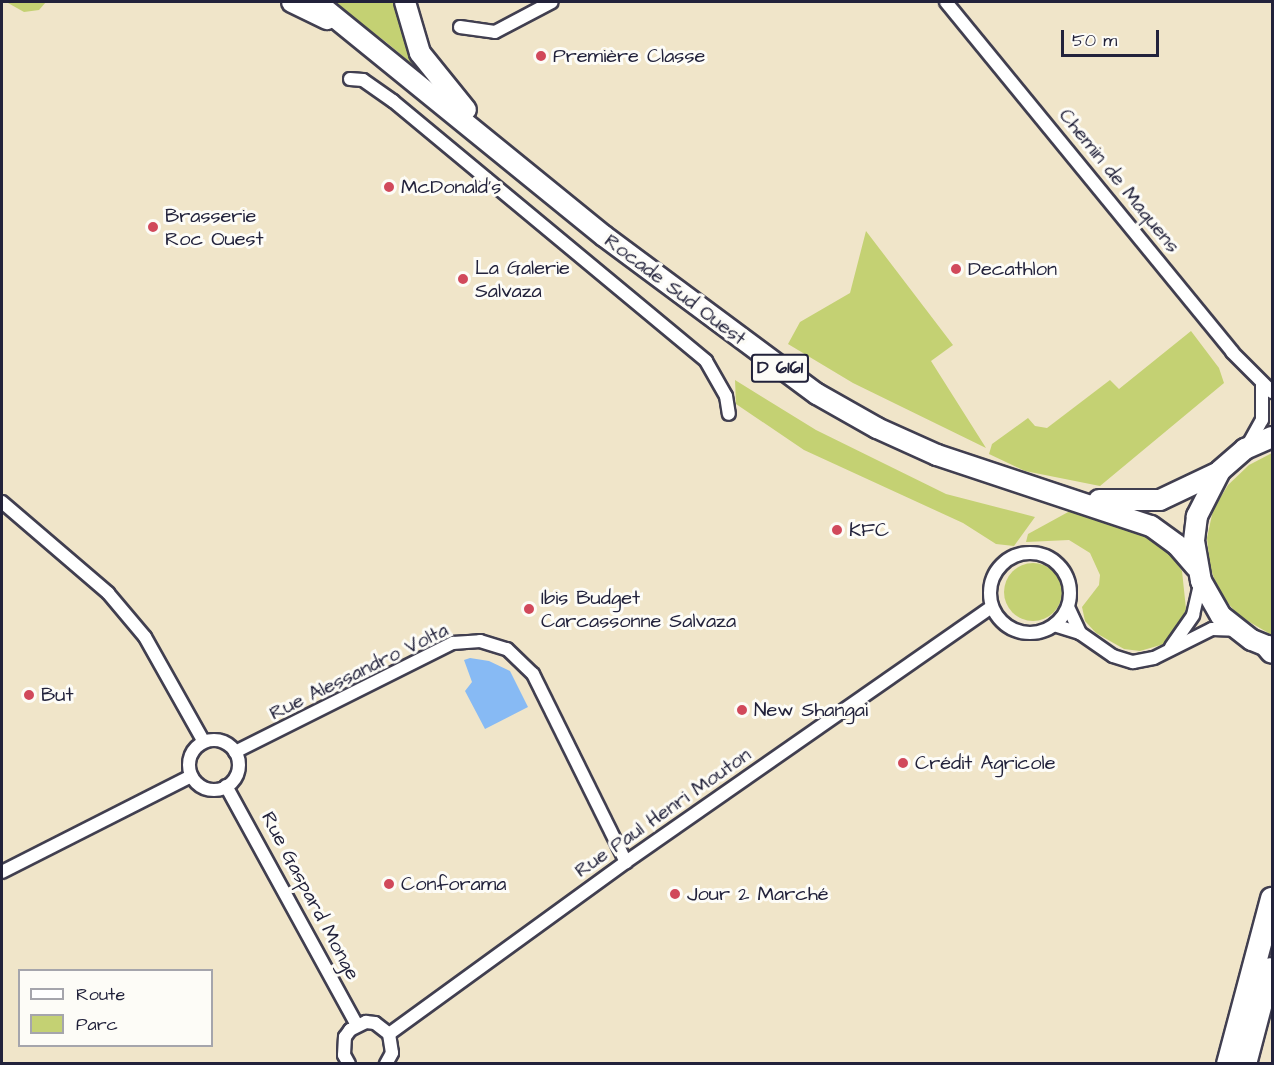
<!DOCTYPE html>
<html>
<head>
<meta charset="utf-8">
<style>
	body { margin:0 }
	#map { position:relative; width:1274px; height:1065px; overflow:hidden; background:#f0e5c9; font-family:"Architects Daughter",sans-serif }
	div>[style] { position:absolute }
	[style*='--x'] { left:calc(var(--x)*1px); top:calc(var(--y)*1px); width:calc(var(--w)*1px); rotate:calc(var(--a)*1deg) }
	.green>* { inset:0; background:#c4d173 }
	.round { border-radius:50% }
	.water>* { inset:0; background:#87baf4 }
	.roads { filter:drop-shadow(2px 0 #413f50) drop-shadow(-2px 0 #413f50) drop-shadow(0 2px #413f50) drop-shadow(0 -2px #413f50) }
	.minor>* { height:12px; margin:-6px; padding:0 6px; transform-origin:6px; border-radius:6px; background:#fff }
	.minor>.ring { margin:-6px; padding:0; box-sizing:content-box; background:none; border:12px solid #fff; border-radius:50% }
	.primary>* { height:20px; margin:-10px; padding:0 10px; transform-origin:10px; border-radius:10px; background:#fff }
	.motorway>* { height:22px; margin:-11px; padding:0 11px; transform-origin:11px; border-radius:11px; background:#fff }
	.dots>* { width:16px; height:16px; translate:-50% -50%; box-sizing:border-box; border:3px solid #fdfcf7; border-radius:50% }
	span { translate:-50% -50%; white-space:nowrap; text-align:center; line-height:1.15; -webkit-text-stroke:6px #fdfcf7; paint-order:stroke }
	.shield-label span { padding:2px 4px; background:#fdfcf7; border:2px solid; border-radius:4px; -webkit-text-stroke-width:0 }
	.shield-label { font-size:18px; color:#22223b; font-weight:700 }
	.poi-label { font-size:20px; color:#22223b }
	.left { translate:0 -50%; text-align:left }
	.street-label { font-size:20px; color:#22223b }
	.frame { position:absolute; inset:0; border:3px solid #22223b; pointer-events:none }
	.legend { position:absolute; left:18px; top:969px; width:195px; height:78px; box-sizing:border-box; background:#fdfcf7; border:2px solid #a5a5ac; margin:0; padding:8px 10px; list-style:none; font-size:18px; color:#22223b }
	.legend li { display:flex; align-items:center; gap:12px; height:30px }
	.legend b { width:30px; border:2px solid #a5a5ac }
	.scale { position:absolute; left:1061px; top:30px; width:98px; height:27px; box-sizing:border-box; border:3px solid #22223b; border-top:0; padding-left:8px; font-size:18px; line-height:21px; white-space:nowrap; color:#22223b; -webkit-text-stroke:4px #fdfcf7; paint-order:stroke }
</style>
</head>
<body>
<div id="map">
	<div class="green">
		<i style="clip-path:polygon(332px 2px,401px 2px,443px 90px,386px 42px)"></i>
		<i style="clip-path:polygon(8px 3px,8px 2px,46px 2px,39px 10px,24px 12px)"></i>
		<i style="clip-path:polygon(866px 231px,953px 345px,931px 361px,986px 448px,853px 383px,788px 344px,800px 322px,850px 293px)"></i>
		<i style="clip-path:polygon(1191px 331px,1219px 368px,1224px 383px,1100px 486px,1025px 471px,989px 454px,992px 444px,1028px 418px,1035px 426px,1047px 428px,1110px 380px,1119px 389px)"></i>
		<i style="clip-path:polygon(735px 380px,816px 430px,946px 494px,1035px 517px,1014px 546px,996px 544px,963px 523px,804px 450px,736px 404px)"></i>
		<i style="clip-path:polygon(1272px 453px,1272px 635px,1239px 616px,1220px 594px,1210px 567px,1207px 538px,1213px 510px,1228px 485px,1249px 465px)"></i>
		<i style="clip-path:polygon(1070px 511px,1140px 529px,1173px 558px,1182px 571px,1186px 609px,1176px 634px,1164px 644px,1140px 651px,1124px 649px,1096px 633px,1085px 621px,1082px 607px,1099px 585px,1100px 575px,1090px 553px,1069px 540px,1026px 542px,1028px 534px)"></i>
		<i class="round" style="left:1004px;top:563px;width:58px;height:58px"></i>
	</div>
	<div class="water">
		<i style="clip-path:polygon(470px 658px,489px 661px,510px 671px,528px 707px,485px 729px,465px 691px,472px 682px,464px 660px)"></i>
	</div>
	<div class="roads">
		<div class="minor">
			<i style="--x:946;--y:2;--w:452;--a:50.7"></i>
			<i style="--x:1232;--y:352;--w:57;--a:45"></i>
			<i style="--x:460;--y:27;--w:35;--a:8"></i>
			<i style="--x:495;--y:32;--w:64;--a:-27.8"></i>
			<i style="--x:350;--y:79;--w:13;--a:4"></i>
			<i style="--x:363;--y:80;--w:37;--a:35"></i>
			<i style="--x:393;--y:101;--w:407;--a:39.7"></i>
			<i style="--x:706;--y:361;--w:40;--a:60.3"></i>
			<i style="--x:726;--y:396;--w:18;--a:81"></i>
			<i style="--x:1248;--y:445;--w:29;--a:-61"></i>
			<i style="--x:1262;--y:420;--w:35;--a:-90"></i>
			<i style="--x:2;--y:502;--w:140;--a:40.6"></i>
			<i style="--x:108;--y:593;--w:57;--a:49.9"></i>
			<i style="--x:145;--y:637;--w:120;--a:60.7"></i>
			<i class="ring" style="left:990px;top:553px;width:68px;height:68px"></i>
			<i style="--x:1068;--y:607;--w:29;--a:65"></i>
			<i style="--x:1054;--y:625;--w:27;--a:17"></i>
			<i style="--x:1080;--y:633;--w:40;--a:34.9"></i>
			<i style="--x:1113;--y:656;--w:21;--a:17"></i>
			<i style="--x:1133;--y:662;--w:21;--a:-11"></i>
			<i style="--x:1154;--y:658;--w:65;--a:-26.6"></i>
			<i style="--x:1212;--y:629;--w:24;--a:2"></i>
			<i style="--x:1171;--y:647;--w:39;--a:-55"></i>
			<i style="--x:1193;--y:615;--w:35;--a:-77"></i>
			<i class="ring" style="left:189px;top:740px;width:38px;height:38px"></i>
			<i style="--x:235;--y:752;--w:244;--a:-26.6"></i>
			<i style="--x:453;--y:643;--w:27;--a:-4"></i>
			<i style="--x:480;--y:641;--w:28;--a:17"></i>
			<i style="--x:507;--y:649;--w:36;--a:44"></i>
			<i style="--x:533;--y:674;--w:210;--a:63.7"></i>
			<i style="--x:226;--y:786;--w:273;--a:61.3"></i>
			<i style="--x:2;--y:872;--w:212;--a:-26.9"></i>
			<i style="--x:389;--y:1034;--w:293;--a:-36"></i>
			<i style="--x:626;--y:862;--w:446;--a:-34.9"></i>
			<i style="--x:349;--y:1064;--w:10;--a:-119"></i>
			<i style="--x:344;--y:1055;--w:18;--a:-87"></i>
			<i style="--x:345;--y:1037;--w:9;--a:-54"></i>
			<i style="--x:350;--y:1030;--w:18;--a:-27"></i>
			<i style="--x:366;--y:1022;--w:9;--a:6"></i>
			<i style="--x:375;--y:1023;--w:18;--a:38"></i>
			<i style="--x:389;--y:1034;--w:19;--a:81"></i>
			<i style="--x:392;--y:1053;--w:13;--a:119"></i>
		</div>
		<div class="primary">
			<i style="--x:292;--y:2;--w:39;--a:26"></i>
			<i style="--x:316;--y:2;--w:371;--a:39.1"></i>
			<i style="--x:604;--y:236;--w:265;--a:36.6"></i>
			<i style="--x:817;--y:394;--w:69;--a:29.5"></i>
			<i style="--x:877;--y:428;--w:66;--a:24.2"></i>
			<i style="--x:937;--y:455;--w:225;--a:18.4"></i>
			<i style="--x:1151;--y:526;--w:32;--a:36"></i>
			<i style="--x:1177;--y:545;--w:29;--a:49"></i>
			<i style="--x:405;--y:2;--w:53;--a:73.6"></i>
			<i style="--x:420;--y:53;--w:73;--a:51.1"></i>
			<i style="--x:1272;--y:437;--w:30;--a:156"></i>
			<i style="--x:1245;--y:449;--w:33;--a:139"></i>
			<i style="--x:1220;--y:471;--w:51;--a:117.1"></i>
			<i style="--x:1197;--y:516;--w:25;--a:97"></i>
			<i style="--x:1194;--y:541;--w:41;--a:80.1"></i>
			<i style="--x:1201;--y:581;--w:40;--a:60.3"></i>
			<i style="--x:1221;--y:616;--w:39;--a:38"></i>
			<i style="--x:1252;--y:640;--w:22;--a:22"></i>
			<i style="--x:1099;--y:500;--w:61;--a:0"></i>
			<i style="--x:1160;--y:500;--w:63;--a:-25.3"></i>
		</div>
		<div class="motorway">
			<i style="--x:1268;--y:647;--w:6;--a:51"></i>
			<i style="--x:1228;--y:1064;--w:171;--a:-75.1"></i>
			<i style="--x:1245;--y:1064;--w:98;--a:-75.3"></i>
		</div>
	</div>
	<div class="dots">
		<i style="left:541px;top:56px;background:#d1495b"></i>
		<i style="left:389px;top:187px;background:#d1495b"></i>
		<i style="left:153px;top:227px;background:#d1495b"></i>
		<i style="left:956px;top:269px;background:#d1495b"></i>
		<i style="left:463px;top:279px;background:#d1495b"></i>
		<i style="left:837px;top:530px;background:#d1495b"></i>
		<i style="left:529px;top:609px;background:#d1495b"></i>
		<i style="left:29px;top:695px;background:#d1495b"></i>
		<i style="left:742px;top:710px;background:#d1495b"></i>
		<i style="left:903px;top:763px;background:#d1495b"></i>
		<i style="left:389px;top:884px;background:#d1495b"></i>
		<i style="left:675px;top:894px;background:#d1495b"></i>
	</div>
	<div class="shield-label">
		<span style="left:780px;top:368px">D 6161</span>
	</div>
	<div class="poi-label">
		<span class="left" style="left:553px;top:56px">Première Classe</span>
		<span class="left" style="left:401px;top:187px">McDonald's</span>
		<span class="left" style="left:165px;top:228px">Brasserie<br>Roc Ouest</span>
		<span class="left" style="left:475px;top:280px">La Galerie<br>Salvaza</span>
		<span class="left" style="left:968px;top:269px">Decathlon</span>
		<span class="left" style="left:849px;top:530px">KFC</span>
		<span class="left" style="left:541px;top:610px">Ibis Budget<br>Carcassonne Salvaza</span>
		<span class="left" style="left:41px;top:695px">But</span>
		<span class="left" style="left:754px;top:710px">New Shangai</span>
		<span class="left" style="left:915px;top:763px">Crédit Agricole</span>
		<span class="left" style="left:401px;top:884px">Conforama</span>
		<span class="left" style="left:687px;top:894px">Jour 2 Marché</span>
	</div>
	<div class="street-label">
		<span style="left:1119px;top:181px;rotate:51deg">Chemin de Maquens</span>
		<span style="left:675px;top:290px;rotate:37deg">Rocade Sud Ouest</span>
		<span style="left:359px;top:672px;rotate:-26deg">Rue Alessandro Volta</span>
		<span style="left:663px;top:813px;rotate:-35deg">Rue Paul Henri Mouton</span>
		<span style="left:310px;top:896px;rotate:62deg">Rue Gaspard Monge</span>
	</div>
	<div class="frame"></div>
	<ul class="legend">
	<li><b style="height:8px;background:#fff"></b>Route</li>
	<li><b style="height:16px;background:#c4d173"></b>Parc</li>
	</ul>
	<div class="scale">50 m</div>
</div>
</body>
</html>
